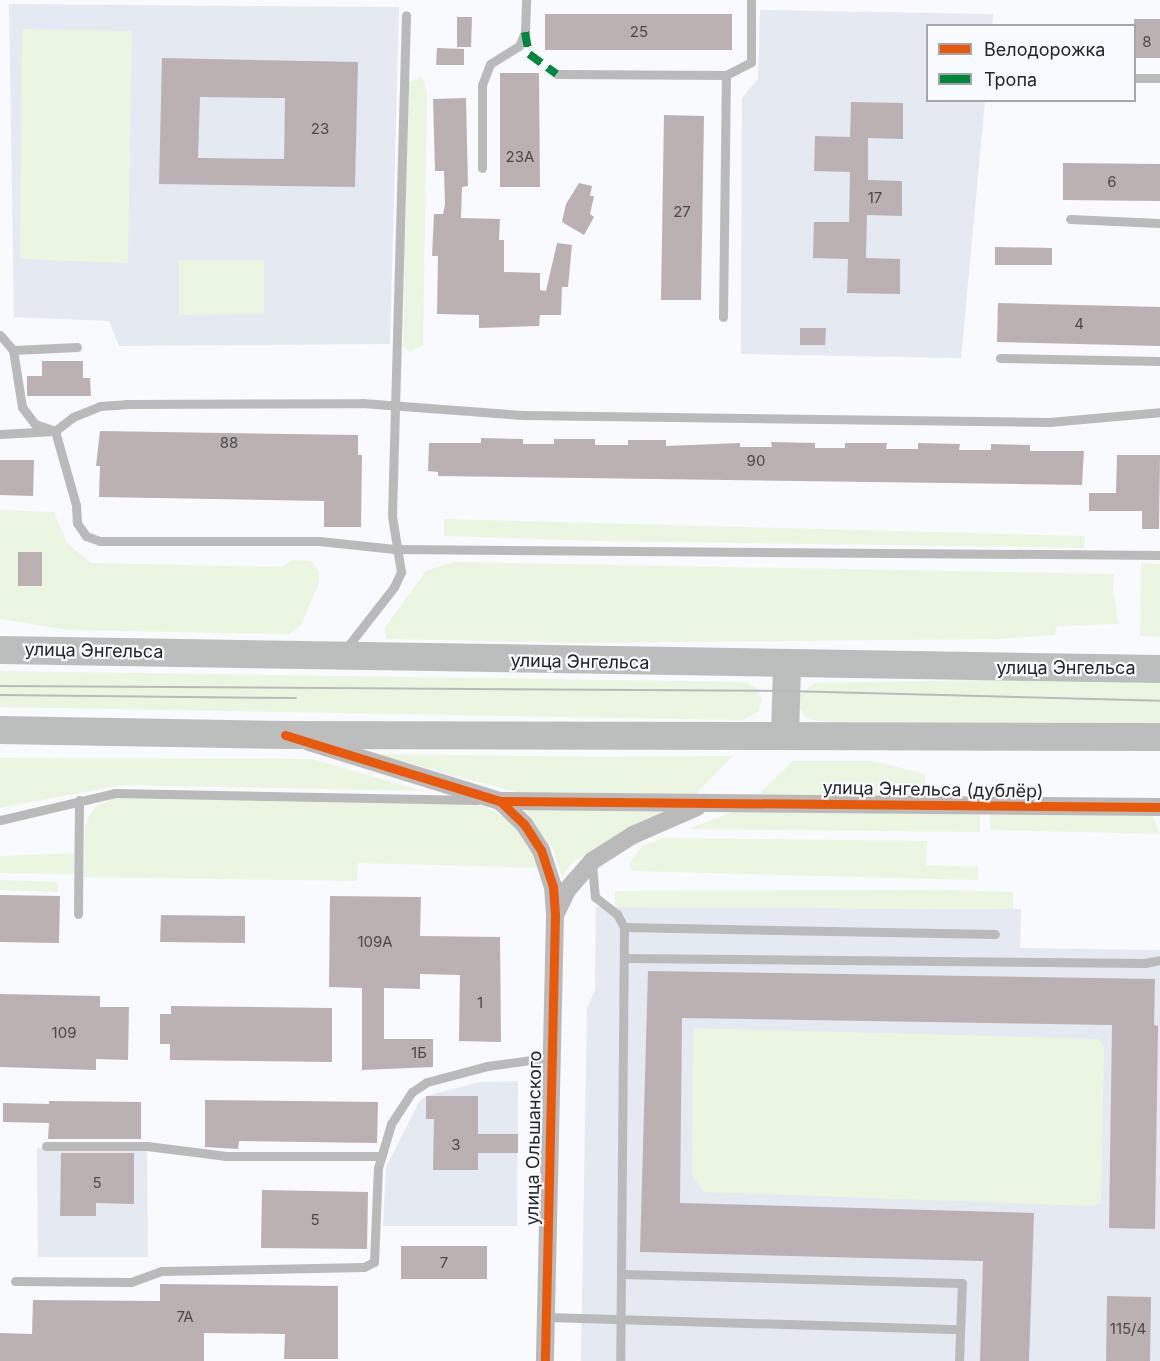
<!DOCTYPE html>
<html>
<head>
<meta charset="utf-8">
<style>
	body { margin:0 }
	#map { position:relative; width:1160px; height:1361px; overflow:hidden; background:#f8fafd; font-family:Inter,sans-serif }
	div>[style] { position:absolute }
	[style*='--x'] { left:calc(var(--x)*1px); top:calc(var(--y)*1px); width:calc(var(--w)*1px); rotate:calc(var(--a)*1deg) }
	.built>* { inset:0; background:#e5e9f1 }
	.green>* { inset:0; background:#eaf6e2 }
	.building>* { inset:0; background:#bbb1b2 }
	.lane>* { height:9px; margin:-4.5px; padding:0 4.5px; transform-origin:4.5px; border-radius:4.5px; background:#bababb }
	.street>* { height:18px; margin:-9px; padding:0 9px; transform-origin:9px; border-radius:9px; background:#bababb }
	.primary>* { height:28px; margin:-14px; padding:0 14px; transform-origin:14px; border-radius:14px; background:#bcbdbd }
	.tram>* { height:1.5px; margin:-0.75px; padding:0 0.75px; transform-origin:0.75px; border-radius:0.75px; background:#bababc }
	.quiet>* { height:8px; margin-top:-4px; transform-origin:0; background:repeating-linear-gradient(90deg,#00873e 0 15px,transparent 0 23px) }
	.cycleway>* { height:9px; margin:-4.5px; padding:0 4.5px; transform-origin:4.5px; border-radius:4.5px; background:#e8590c }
	span { translate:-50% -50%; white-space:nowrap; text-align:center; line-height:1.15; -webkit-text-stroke:4.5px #f7fafe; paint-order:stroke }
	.number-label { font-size:15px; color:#4a484a }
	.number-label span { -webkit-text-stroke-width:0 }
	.street-label { font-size:18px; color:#242527 }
	.legend { position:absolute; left:926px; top:24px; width:210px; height:78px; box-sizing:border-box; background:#f7fafe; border:2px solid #a3a5a8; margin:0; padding:8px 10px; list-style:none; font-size:18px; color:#242527 }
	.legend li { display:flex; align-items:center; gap:12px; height:30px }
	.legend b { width:30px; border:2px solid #a3a5a8 }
</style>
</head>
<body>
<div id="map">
	<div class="built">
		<i style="clip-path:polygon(9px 4px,399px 7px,390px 344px,119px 346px,109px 321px,14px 317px)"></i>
		<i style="clip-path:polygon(760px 10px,993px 14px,992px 25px,928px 26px,928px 100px,985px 101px,961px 358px,741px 354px,742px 98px,758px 79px)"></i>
		<i style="clip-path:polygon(596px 907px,1021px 909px,1020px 948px,1160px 950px,1160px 1361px,581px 1361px,587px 1008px,595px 990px)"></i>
		<i style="clip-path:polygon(518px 1081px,517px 1226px,383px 1226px,386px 1167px,419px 1102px,426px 1096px,480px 1082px)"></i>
		<i style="clip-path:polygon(37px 1148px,147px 1149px,148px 1257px,38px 1257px)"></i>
	</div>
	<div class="green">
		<i style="clip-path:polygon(22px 29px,132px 31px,128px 263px,20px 259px)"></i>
		<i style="clip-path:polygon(422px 77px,427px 92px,423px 345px,411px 352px,403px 347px,409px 82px)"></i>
		<i style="clip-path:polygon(179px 260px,264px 260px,264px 314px,179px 315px)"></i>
		<i style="clip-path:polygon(0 510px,54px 512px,67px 543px,91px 563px,282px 567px,293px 560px,311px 561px,319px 571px,319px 583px,301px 625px,289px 634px,69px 630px,0 619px)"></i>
		<i style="clip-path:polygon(444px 519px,704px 526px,1085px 536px,1084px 548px,600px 541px,444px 536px)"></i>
		<i style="clip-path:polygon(453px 562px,1114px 574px,1113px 591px,1119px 624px,1057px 626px,1054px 635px,998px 639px,578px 643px,387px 639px,384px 629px,426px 571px)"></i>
		<i style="clip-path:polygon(1141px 563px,1160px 564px,1160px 637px,1140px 636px)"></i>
		<i style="clip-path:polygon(0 671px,747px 682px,757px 688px,762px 699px,759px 711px,744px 720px,0 707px)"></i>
		<i style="clip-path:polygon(1160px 677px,1160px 730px,818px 721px,806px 717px,799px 707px,800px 695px,814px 683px)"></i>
		<i style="clip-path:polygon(375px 754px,596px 757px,733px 756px,696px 794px,517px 792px)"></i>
		<i style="clip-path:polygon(0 758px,312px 759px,423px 791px,123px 785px,0 808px)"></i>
		<i style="clip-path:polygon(793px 761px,873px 761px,925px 774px,925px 800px,756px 797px)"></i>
		<i style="clip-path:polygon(118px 796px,463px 801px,486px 807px,516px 824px,545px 868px,358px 863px,357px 881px,84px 877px,85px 827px,89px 816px,97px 806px)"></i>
		<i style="clip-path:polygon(522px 808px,667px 810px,573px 862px,562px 876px,554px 851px)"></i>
		<i style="clip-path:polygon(741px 809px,980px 811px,980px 832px,688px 829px)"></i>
		<i style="clip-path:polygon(990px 810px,1150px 810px,1160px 834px,990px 830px)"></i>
		<i style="clip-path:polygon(664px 838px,927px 841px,926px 865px,978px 867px,978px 880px,632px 871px,630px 863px,642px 846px)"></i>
		<i style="clip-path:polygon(75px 853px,74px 874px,0 873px,0 856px)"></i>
		<i style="clip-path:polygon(0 880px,57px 882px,58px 892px,0 890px)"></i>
		<i style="clip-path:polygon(944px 890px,1013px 892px,1013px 909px,615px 907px,615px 891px)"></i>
		<i style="clip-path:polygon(693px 1028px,1099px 1039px,1104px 1048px,1101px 1203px,1093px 1206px,704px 1192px,692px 1176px)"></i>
	</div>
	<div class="building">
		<i style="clip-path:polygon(545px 14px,732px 14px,732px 50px,545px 50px)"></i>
		<i style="clip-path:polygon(457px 17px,472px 17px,471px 47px,457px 47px)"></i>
		<i style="clip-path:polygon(1134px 19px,1160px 19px,1160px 58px,1134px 58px)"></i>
		<i style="clip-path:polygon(437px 48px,464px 49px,464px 65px,436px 65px)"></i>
		<i style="clip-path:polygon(evenodd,162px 58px,358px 62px,355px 187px,159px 184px,162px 58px,200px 97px,285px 98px,284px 159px,198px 158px,200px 97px)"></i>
		<i style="clip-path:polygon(500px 73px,539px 73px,540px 187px,500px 187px)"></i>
		<i style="clip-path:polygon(466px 98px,468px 186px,462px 187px,461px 218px,500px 219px,499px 240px,504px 240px,504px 272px,540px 273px,540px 290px,546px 291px,557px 243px,572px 245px,568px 287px,562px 287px,561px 315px,540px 315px,539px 326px,479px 328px,479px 315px,437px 314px,438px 256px,432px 256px,434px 214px,443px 214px,445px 204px,444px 171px,435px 171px,433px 99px)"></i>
		<i style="clip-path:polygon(851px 102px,903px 103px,903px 139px,868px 138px,868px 180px,902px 181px,902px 216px,867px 215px,866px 258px,900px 259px,900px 294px,847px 293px,848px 259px,813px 258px,814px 222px,849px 222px,850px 172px,814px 171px,815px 136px,850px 137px)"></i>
		<i style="clip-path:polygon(664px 115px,704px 116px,701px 300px,661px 300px)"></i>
		<i style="clip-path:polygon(1063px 163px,1160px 164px,1160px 201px,1063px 200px)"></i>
		<i style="clip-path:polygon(579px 183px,592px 186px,590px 196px,594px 196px,590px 214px,594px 217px,584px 235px,562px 222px,566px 204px)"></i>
		<i style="clip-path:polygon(995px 247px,1052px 248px,1052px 265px,995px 265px)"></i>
		<i style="clip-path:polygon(998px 303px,1160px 307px,1160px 346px,997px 342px)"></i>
		<i style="clip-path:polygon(800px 328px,826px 328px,825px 345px,800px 345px)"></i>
		<i style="clip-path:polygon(42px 361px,83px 361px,83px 378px,90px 378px,91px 396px,27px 396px,27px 376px,42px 376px)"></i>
		<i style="clip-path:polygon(100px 431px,358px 435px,358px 455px,362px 455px,361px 527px,324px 527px,324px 501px,99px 497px,100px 466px,96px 466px)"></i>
		<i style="clip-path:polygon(481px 438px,523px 439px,523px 444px,554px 444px,554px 439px,595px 439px,595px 445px,628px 445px,628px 440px,666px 440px,666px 446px,740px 443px,740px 447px,772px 447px,771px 442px,815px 443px,815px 448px,845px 448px,845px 443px,887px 443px,886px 449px,918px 449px,918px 443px,960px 444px,959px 450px,991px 450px,991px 444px,1030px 445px,1030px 451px,1084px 451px,1082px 485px,438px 476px,438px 472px,428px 471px,429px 443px,481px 443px)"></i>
		<i style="clip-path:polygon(1117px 455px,1160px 455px,1159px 529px,1142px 529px,1142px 511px,1089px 511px,1089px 493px,1116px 493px)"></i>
		<i style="clip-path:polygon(0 460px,34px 460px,33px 496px,0 495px)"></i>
		<i style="clip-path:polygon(18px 552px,42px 552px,42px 586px,18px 586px)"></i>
		<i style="clip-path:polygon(0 895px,60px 896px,59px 943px,0 942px)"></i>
		<i style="clip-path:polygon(330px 896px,421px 897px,420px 936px,500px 937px,501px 1042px,459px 1041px,460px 975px,420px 974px,420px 989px,384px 988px,384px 1039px,433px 1039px,433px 1067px,362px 1070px,362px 988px,329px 987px)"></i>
		<i style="clip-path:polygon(161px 915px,245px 916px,245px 943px,160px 942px)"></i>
		<i style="clip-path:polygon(648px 971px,1155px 979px,1154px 1025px,1158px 1026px,1155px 1229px,1109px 1228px,1112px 1025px,682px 1018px,680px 1203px,1034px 1213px,1029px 1361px,980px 1361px,983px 1261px,640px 1252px)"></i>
		<i style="clip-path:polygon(0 994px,100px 996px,100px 1007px,129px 1007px,128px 1060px,96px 1059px,96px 1070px,0 1067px)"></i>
		<i style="clip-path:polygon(171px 1006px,332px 1008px,332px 1062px,170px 1060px,170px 1044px,160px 1044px,160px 1014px,171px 1014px)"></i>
		<i style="clip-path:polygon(426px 1096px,478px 1096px,478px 1134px,518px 1134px,518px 1153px,478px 1153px,478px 1170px,433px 1170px,434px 1119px,426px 1119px)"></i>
		<i style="clip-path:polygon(205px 1100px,378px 1102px,377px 1143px,239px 1141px,238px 1149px,205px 1147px)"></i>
		<i style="clip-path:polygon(49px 1101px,141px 1102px,141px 1139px,48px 1139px,49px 1123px,3px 1122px,3px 1103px,49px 1104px)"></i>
		<i style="clip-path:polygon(61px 1153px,134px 1153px,134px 1204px,96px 1203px,96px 1216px,60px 1216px)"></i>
		<i style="clip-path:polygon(262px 1190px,368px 1192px,367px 1249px,261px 1248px)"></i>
		<i style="clip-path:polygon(401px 1246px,487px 1246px,487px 1279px,401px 1279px)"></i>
		<i style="clip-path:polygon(160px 1284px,338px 1286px,338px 1359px,284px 1359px,285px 1334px,204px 1333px,204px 1361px,0 1361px,0 1333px,32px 1334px,33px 1300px,160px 1301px)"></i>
		<i style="clip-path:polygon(1107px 1296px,1151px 1297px,1150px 1361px,1106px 1361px)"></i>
	</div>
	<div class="lane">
		<i style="--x:557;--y:74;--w:169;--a:0.3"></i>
		<i style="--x:1134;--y:78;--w:26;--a:0"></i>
		<i style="--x:482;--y:168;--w:83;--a:-90"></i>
		<i style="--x:482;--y:85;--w:22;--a:-69"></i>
		<i style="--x:490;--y:64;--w:34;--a:-32"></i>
		<i style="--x:519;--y:46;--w:15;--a:-67"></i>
		<i style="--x:525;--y:32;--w:32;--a:-88"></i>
		<i style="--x:1070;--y:219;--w:90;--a:2.5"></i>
		<i style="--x:723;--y:317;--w:242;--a:-89.3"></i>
		<i style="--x:726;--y:75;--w:28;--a:-27"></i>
		<i style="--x:751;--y:62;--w:62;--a:-90"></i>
		<i style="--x:0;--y:335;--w:20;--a:49"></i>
		<i style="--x:77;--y:347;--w:64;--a:177.3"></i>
		<i style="--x:13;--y:350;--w:58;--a:81"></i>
		<i style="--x:22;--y:407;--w:21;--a:53"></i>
		<i style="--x:35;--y:424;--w:21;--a:19"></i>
		<i style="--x:55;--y:431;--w:23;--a:-38"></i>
		<i style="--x:73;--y:417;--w:29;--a:-22"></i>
		<i style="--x:100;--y:406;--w:26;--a:-4"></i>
		<i style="--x:126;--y:404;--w:236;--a:-0.2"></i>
		<i style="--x:362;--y:403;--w:161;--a:4.3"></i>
		<i style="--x:523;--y:415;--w:526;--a:0.76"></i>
		<i style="--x:1049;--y:422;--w:111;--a:-5.1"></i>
		<i style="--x:1000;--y:358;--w:160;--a:1.1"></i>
		<i style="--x:0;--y:434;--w:55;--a:-3.1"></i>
		<i style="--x:55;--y:431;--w:77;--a:74.2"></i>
		<i style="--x:76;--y:505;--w:18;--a:87"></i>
		<i style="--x:77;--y:523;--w:16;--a:55"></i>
		<i style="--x:86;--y:536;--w:15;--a:20"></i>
		<i style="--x:100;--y:541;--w:219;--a:0"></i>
		<i style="--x:319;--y:541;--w:76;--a:6"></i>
		<i style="--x:395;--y:549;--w:765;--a:0.45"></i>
		<i style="--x:344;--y:651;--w:81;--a:-52"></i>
		<i style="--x:394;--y:587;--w:17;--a:-65"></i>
		<i style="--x:401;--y:572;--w:57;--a:-99.1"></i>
		<i style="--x:392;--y:516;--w:501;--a:-88.4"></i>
		<i style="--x:0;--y:820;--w:118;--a:-13.2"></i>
		<i style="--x:115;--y:793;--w:362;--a:1.1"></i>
		<i style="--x:592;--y:864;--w:33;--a:85"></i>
		<i style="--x:595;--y:897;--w:28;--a:38"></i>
		<i style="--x:617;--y:914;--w:15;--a:62"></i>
		<i style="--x:624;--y:927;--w:434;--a:90.5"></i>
		<i style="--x:78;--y:914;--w:114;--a:-89.5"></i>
		<i style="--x:624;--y:927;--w:371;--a:1.1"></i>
		<i style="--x:624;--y:958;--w:521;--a:0.55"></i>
		<i style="--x:1145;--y:963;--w:15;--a:-11"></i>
		<i style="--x:46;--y:1146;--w:101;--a:0"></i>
		<i style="--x:147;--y:1146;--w:80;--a:7.2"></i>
		<i style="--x:226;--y:1156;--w:155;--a:0"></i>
		<i style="--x:621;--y:1274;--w:341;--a:1.5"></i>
		<i style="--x:962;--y:1283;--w:78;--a:92.2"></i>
		<i style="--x:15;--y:1281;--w:116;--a:0.5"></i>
		<i style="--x:131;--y:1282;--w:33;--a:-20"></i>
		<i style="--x:162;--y:1271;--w:202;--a:-1.1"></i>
		<i style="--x:364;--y:1267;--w:11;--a:-27"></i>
		<i style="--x:374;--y:1262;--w:94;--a:-87.6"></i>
		<i style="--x:378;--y:1168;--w:46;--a:-73.5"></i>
		<i style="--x:391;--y:1124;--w:38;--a:-57"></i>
		<i style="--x:412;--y:1092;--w:18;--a:-34"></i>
		<i style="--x:427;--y:1082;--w:62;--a:-14.9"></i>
		<i style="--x:487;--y:1066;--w:67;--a:-7.8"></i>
		<i style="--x:547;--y:1317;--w:413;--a:1.7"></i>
	</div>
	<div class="street">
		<i style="--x:309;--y:742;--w:200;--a:17.2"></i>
		<i style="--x:500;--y:801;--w:660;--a:0.52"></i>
		<i style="--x:500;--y:801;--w:33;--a:44"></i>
		<i style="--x:524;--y:824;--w:31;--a:57"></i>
		<i style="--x:541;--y:850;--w:38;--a:72"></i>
		<i style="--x:553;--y:886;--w:29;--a:86"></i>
		<i style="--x:555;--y:915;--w:446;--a:91.3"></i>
		<i style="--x:556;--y:913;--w:25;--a:-64"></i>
		<i style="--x:567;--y:890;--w:38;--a:-49"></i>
		<i style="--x:592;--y:861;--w:49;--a:-32.4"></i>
		<i style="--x:633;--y:835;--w:70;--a:-23.6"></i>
	</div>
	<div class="primary">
		<i style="--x:0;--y:650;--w:1160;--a:0.94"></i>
		<i style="--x:0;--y:730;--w:285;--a:1"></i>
		<i style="--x:285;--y:735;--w:875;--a:0.13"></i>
		<i style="--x:785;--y:735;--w:69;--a:-88.3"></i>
	</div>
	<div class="tram">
		<i style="--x:0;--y:686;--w:787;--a:0.36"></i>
		<i style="--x:787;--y:691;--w:373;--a:1.5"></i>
		<i style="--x:0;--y:695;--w:296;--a:0.6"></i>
	</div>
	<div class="quiet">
		<i style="--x:525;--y:32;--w:22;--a:80"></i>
		<i style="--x:529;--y:54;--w:34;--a:36"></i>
	</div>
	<div class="cycleway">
		<i style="--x:285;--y:735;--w:225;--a:17.1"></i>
		<i style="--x:500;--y:801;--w:660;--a:0.52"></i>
		<i style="--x:500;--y:801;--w:33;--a:44"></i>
		<i style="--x:524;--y:824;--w:31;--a:57"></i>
		<i style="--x:541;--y:850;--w:38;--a:72"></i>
		<i style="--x:553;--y:886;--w:29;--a:86"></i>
		<i style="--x:555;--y:915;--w:446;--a:91.3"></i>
	</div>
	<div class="number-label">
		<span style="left:639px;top:32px">25</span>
		<span style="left:1147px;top:42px">8</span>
		<span style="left:320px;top:129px">23</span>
		<span style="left:520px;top:157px">23А</span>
		<span style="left:1112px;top:182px">6</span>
		<span style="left:875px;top:198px">17</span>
		<span style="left:682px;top:212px">27</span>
		<span style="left:1079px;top:324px">4</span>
		<span style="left:229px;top:443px">88</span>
		<span style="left:756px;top:461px">90</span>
		<span style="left:375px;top:942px">109А</span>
		<span style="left:480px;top:1003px">1</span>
		<span style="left:64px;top:1033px">109</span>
		<span style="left:419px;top:1053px">1Б</span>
		<span style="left:456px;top:1145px">3</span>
		<span style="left:97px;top:1183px">5</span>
		<span style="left:315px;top:1220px">5</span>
		<span style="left:444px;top:1263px">7</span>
		<span style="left:185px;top:1317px">7А</span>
		<span style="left:1128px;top:1329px">115/4</span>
	</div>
	<div class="street-label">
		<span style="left:94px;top:651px;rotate:1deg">улица Энгельса</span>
		<span style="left:580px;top:662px;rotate:1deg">улица Энгельса</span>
		<span style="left:1066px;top:668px">улица Энгельса</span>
		<span style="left:933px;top:790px;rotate:1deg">улица Энгельса (дублёр)</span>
		<span style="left:534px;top:1138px;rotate:-89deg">улица Ольшанского</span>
	</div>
	<ul class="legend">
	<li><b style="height:8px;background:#e8590c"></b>Велодорожка</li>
	<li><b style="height:8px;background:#00873e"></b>Тропа</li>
	</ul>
</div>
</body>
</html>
